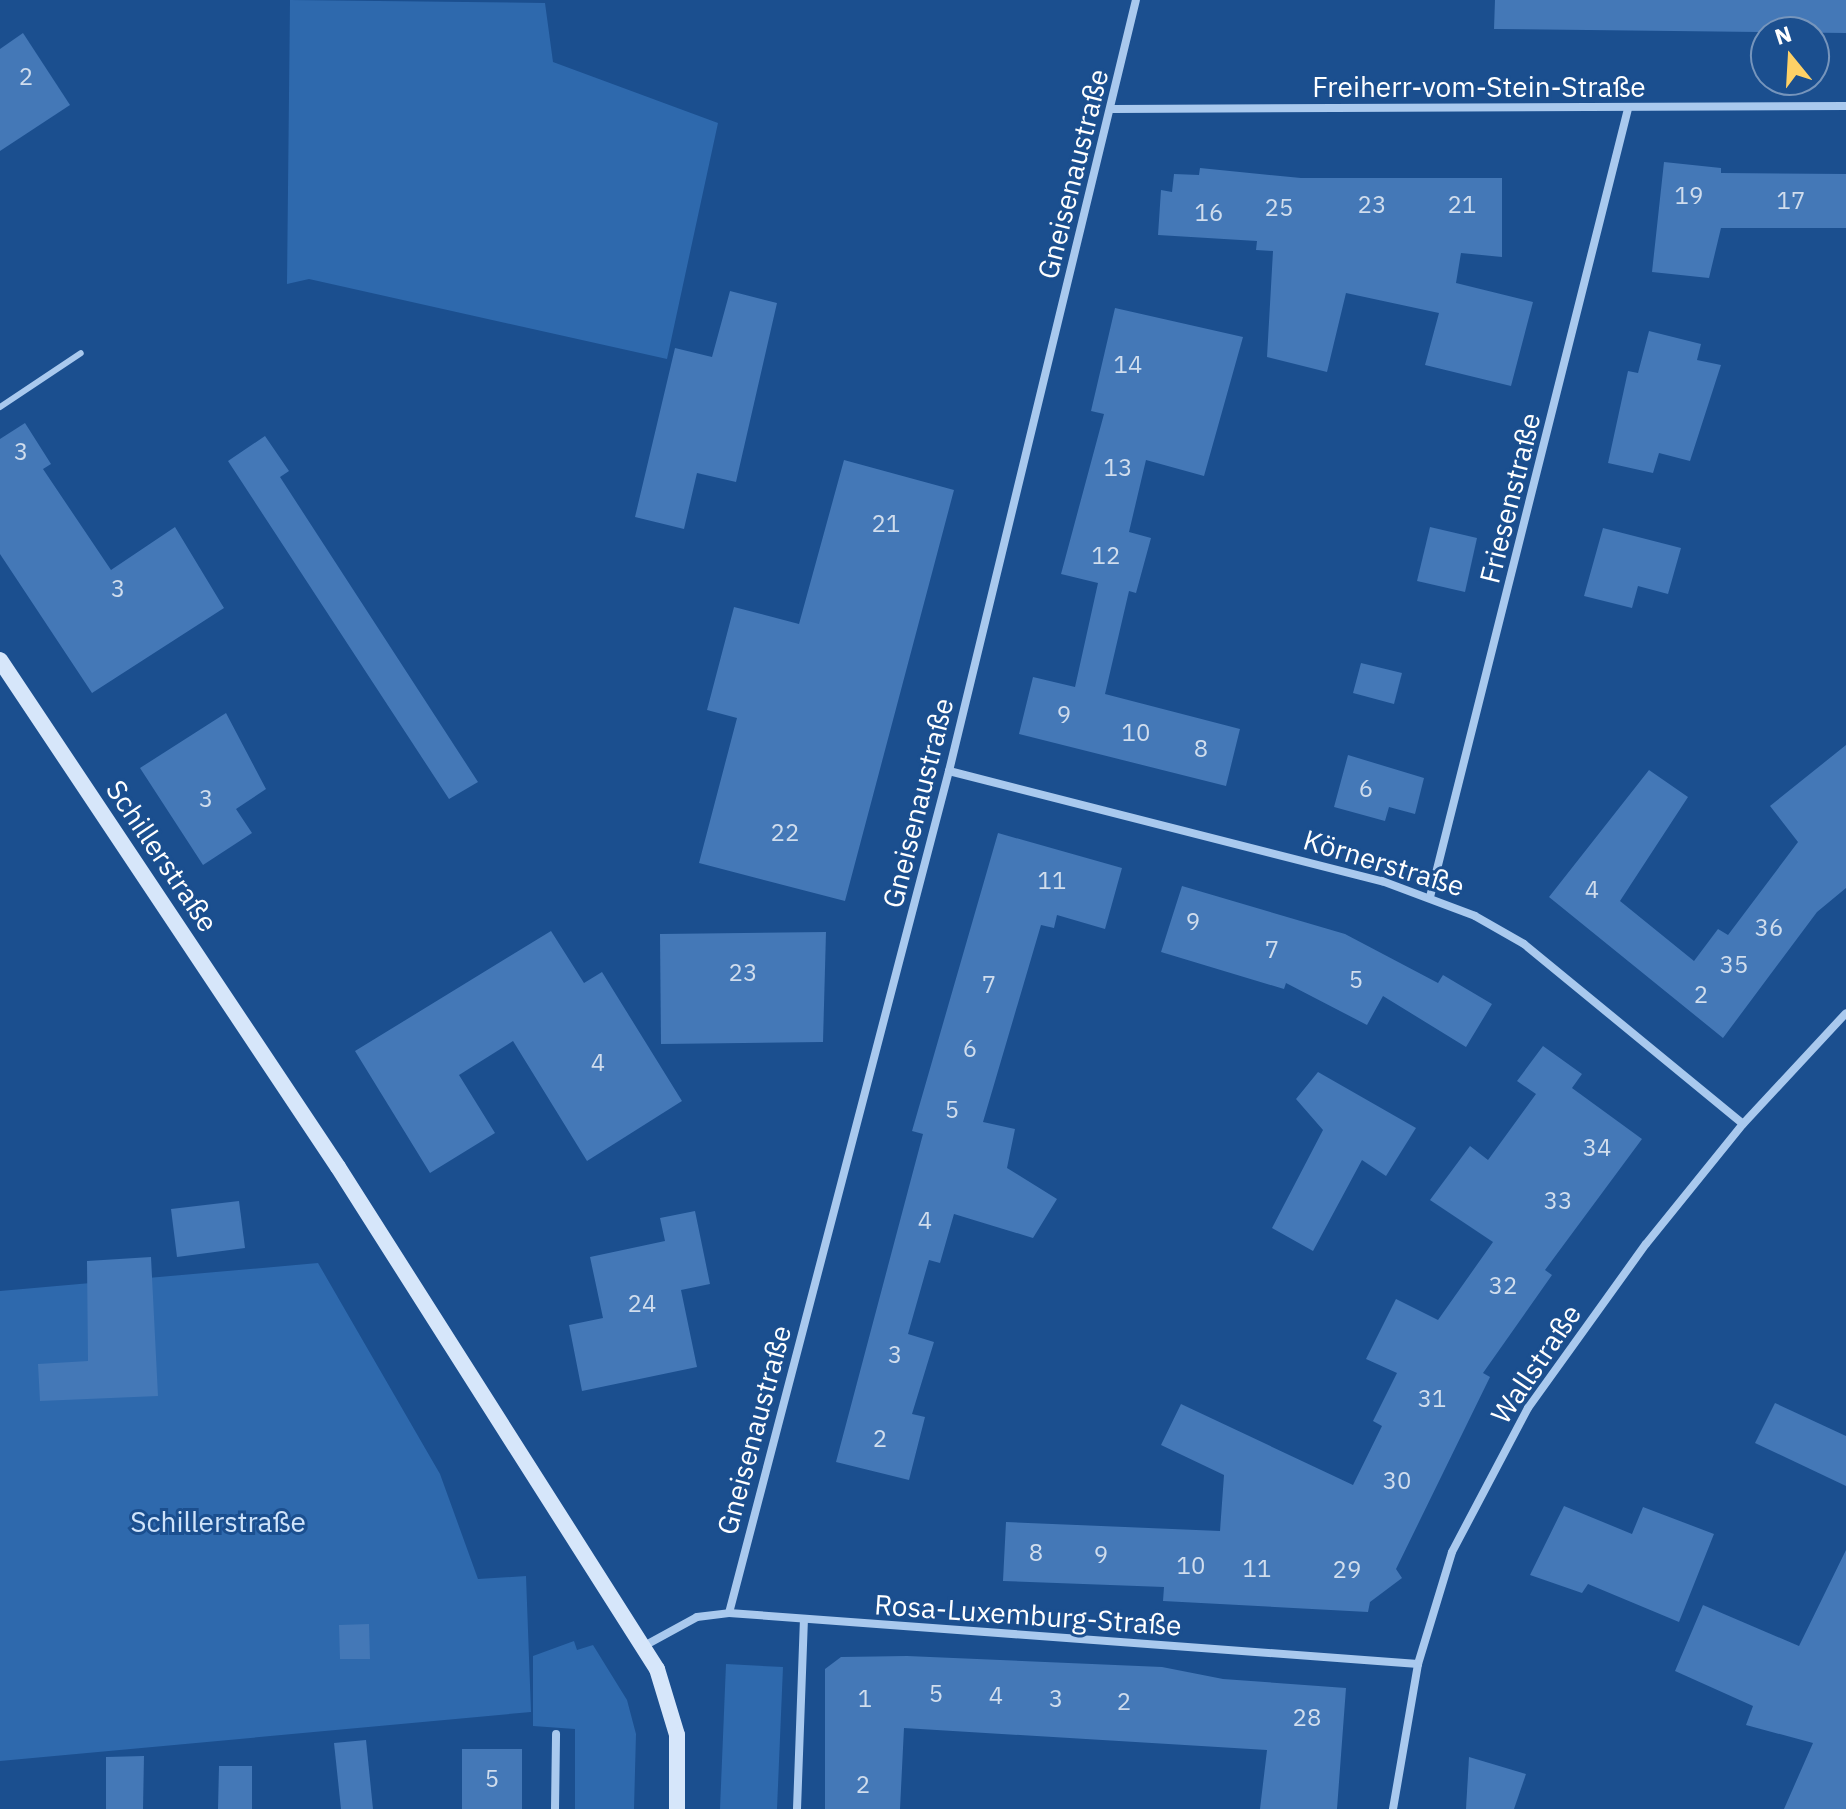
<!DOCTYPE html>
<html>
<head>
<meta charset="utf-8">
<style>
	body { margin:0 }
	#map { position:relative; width:1846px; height:1809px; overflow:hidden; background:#1b4f8f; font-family:"IBM Plex Sans",sans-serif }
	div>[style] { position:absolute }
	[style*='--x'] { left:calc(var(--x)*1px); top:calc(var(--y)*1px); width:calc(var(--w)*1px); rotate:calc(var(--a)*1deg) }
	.green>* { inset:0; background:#2e69ad }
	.building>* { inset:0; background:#4478b7 }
	.service>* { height:6px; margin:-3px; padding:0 3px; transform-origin:3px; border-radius:3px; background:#a9c9ee }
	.minor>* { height:8px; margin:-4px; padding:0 4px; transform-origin:4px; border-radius:4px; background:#a9c9ee }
	.secondary>* { height:16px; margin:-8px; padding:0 8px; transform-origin:8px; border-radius:8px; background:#d6e6fa }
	span { translate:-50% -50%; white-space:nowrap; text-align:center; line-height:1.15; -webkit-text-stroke:6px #1b4f8f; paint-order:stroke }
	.number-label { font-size:24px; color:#d0dded }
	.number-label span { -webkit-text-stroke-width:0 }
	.street-label { font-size:28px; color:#fff }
	.park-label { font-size:28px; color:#cfe3fa }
	.north { position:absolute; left:1750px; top:16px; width:80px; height:80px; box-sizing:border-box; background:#1b4f8f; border:2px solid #7695bc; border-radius:50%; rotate:342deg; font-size:22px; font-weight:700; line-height:32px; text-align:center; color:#fff }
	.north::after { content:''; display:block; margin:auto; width:28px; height:36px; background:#ffd166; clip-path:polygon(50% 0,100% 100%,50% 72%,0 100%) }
</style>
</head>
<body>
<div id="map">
	<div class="green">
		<i style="clip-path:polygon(290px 0,545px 3px,553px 62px,718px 123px,667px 359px,309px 279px,287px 284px)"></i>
		<i style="clip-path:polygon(318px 1263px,440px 1474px,478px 1579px,526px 1576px,531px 1712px,0 1761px,0 1291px)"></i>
		<i style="clip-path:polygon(574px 1641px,577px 1650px,593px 1645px,627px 1700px,636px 1734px,634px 1809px,575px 1809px,575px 1729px,533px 1726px,533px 1656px)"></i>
		<i style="clip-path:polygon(726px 1664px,783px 1667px,777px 1809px,720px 1809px)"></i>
	</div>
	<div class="building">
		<i style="clip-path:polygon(1495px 0,1846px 0,1846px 33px,1494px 29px)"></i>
		<i style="clip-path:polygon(23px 33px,70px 105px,0 151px,0 49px)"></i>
		<i style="clip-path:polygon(1664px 162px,1721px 168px,1721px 173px,1846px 174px,1846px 228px,1721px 228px,1709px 278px,1652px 272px)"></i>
		<i style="clip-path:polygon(1200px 168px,1301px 178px,1502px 178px,1502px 257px,1461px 253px,1456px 283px,1533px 302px,1511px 386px,1425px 365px,1439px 313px,1346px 293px,1327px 372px,1267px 357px,1273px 251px,1256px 250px,1257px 241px,1158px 235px,1161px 190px,1172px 192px,1174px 174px,1199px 175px)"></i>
		<i style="clip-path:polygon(730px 291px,777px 303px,736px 482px,697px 473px,684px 529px,635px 517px,675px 348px,712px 357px)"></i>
		<i style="clip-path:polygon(1115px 308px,1243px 337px,1204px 476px,1146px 460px,1129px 532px,1151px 538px,1136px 593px,1129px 591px,1105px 694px,1240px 729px,1226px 786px,1019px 734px,1033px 677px,1075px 687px,1098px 583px,1061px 574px,1104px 414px,1091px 411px)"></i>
		<i style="clip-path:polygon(1649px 331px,1701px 344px,1697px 360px,1721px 365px,1690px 461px,1659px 453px,1653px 473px,1608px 463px,1628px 371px,1638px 373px)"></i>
		<i style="clip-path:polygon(25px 423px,51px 464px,43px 469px,111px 570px,175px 527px,224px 608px,92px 693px,0 554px,0 439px)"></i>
		<i style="clip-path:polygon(265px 436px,289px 471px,280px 477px,478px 782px,449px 799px,228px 461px)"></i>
		<i style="clip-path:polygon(844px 460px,954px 490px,845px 901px,699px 863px,737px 718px,707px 710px,734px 607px,799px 624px)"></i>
		<i style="clip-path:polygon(1430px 527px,1477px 538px,1465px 592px,1417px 581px)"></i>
		<i style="clip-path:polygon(1603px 528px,1681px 548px,1668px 594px,1638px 586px,1632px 608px,1584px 596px)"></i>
		<i style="clip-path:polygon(1361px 663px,1402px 673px,1394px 704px,1353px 693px)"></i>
		<i style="clip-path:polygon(226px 713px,266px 789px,236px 809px,252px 833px,203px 865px,140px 768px)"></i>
		<i style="clip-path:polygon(1846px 745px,1846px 888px,1817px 912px,1723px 1038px,1549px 897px,1649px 770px,1688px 797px,1620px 901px,1694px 961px,1718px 929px,1728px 935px,1798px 842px,1770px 806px)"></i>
		<i style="clip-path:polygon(1348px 755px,1424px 778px,1415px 814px,1389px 807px,1385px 821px,1334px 807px)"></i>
		<i style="clip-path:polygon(998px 833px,1122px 868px,1105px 929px,1057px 915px,1054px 928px,1041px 925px,983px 1122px,1015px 1129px,1007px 1168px,1057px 1199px,1033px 1238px,954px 1214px,940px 1263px,929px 1260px,908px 1334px,934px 1342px,912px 1414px,925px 1417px,909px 1480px,836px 1462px,923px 1134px,912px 1131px)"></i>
		<i style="clip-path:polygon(1182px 886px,1345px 934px,1438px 983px,1443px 975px,1492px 1004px,1466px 1047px,1383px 996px,1367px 1025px,1286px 983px,1284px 989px,1161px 952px)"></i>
		<i style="clip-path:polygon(551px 931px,584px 983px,602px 972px,682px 1101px,587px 1161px,513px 1041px,459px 1075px,495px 1133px,430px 1173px,355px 1051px)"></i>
		<i style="clip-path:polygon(826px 932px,823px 1042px,661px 1044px,660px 934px)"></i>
		<i style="clip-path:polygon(1543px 1046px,1582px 1074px,1572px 1088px,1642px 1139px,1545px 1270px,1552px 1275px,1483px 1373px,1490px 1377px,1396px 1569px,1402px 1578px,1370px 1602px,1368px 1612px,1163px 1601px,1164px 1587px,1003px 1581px,1006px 1522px,1220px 1531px,1224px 1475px,1161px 1445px,1181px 1404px,1353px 1485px,1382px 1426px,1373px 1421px,1397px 1373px,1366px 1359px,1396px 1299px,1438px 1320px,1493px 1242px,1430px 1200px,1470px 1146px,1488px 1160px,1536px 1094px,1517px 1081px)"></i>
		<i style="clip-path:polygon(1318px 1072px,1416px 1128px,1386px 1176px,1362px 1160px,1313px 1251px,1272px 1228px,1323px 1130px,1296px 1099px)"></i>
		<i style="clip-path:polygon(239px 1201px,245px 1248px,177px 1257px,171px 1209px)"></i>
		<i style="clip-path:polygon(695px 1211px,710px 1284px,681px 1290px,697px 1367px,582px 1391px,569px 1325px,603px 1318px,590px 1257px,665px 1241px,660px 1218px)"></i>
		<i style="clip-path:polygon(151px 1257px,158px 1396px,40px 1401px,38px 1364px,88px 1361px,87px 1261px)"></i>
		<i style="clip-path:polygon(1775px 1403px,1846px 1436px,1846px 1486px,1755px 1443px)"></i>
		<i style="clip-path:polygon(1564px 1506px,1632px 1534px,1643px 1507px,1714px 1534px,1679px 1622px,1588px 1584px,1582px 1593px,1530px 1575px)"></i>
		<i style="clip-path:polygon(1846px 1550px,1846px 1809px,1784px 1809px,1813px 1743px,1746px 1725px,1753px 1706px,1675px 1671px,1703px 1605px,1799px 1646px)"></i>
		<i style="clip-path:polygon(369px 1624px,370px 1659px,340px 1659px,339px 1625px)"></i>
		<i style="clip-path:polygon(907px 1656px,1162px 1667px,1223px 1679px,1346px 1688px,1337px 1809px,1260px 1809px,1267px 1750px,904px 1728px,900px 1809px,825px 1809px,825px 1669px,841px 1657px)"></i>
		<i style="clip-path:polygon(366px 1740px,373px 1809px,341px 1809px,334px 1743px)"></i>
		<i style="clip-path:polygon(462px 1749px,522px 1749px,522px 1809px,462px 1809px)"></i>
		<i style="clip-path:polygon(144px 1756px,143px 1809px,106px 1809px,106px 1757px)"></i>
		<i style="clip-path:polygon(1469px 1757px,1526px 1774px,1514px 1809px,1466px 1809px)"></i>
		<i style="clip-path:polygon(219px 1766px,252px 1766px,252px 1809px,218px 1809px)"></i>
	</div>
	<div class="service">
		<i style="--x:0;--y:407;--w:97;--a:-33.7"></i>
	</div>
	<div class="minor">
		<i style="--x:1113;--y:109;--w:733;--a:-0.23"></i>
		<i style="--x:949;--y:771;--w:447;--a:14.3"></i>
		<i style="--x:1382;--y:881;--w:99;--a:20.6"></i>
		<i style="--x:1475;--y:916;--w:56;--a:29.7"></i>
		<i style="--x:1524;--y:944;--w:283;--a:39.4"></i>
		<i style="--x:1430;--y:897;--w:812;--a:-75.9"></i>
		<i style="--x:729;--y:1613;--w:870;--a:-75.36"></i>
		<i style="--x:949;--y:771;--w:793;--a:-76.37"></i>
		<i style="--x:644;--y:1646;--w:60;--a:-28.7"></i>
		<i style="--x:697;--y:1617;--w:32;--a:-7"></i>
		<i style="--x:729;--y:1613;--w:691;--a:4.23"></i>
		<i style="--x:555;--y:1809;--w:75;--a:-89.2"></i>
		<i style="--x:797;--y:1809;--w:187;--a:-87.9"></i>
		<i style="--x:1393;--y:1809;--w:147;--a:-80.2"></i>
		<i style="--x:1418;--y:1664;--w:117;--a:-73.1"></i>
		<i style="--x:1452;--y:1552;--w:163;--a:-62.2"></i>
		<i style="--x:1528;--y:1408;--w:202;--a:-54.3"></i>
		<i style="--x:1646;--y:1244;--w:154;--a:-51.1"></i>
		<i style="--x:1743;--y:1124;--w:151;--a:-47.1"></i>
	</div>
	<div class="secondary">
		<i style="--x:0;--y:660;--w:609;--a:56.31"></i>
		<i style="--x:338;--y:1167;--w:595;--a:57.57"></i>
		<i style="--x:657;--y:1669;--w:69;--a:73.1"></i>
		<i style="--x:677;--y:1735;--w:74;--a:90"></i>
	</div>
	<div class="number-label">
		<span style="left:26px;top:77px">2</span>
		<span style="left:1689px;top:196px">19</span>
		<span style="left:1791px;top:201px">17</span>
		<span style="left:1372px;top:205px">23</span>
		<span style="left:1462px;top:205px">21</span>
		<span style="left:1279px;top:208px">25</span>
		<span style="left:1209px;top:213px">16</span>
		<span style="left:1128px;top:365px">14</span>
		<span style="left:21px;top:452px">3</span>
		<span style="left:1118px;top:468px">13</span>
		<span style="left:886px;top:524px">21</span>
		<span style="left:1106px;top:556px">12</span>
		<span style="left:118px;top:589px">3</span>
		<span style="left:1064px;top:715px">9</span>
		<span style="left:1136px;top:733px">10</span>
		<span style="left:1201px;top:749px">8</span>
		<span style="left:1366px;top:789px">6</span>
		<span style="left:206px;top:799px">3</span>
		<span style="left:785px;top:833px">22</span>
		<span style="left:1052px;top:881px">11</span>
		<span style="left:1592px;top:890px">4</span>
		<span style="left:1193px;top:922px">9</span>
		<span style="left:1769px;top:928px">36</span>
		<span style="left:1272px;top:950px">7</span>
		<span style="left:1734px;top:965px">35</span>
		<span style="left:743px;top:973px">23</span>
		<span style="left:1356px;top:980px">5</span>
		<span style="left:989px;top:985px">7</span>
		<span style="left:1701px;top:995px">2</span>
		<span style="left:970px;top:1049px">6</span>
		<span style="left:598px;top:1063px">4</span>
		<span style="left:952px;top:1110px">5</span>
		<span style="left:1597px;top:1148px">34</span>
		<span style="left:1558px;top:1201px">33</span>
		<span style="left:925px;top:1221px">4</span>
		<span style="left:1503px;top:1286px">32</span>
		<span style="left:642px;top:1304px">24</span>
		<span style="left:895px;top:1355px">3</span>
		<span style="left:1432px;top:1399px">31</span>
		<span style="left:880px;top:1439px">2</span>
		<span style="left:1397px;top:1481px">30</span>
		<span style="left:1036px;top:1553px">8</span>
		<span style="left:1101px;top:1555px">9</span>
		<span style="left:1191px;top:1566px">10</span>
		<span style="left:1257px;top:1569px">11</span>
		<span style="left:1347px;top:1570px">29</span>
		<span style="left:936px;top:1694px">5</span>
		<span style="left:996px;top:1696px">4</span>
		<span style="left:865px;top:1699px">1</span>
		<span style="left:1056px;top:1699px">3</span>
		<span style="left:1124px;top:1702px">2</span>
		<span style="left:1307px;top:1718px">28</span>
		<span style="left:492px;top:1779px">5</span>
		<span style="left:863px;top:1785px">2</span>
	</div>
	<div class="street-label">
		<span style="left:1479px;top:87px">Freiherr-vom-Stein-Straße</span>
		<span style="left:1073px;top:174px;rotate:-76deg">Gneisenaustraße</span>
		<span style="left:1510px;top:498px;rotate:-76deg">Friesenstraße</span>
		<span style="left:918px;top:803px;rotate:-76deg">Gneisenaustraße</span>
		<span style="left:162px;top:856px;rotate:56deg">Schillerstraße</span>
		<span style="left:1384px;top:863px;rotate:17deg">Körnerstraße</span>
		<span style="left:1536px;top:1364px;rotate:-56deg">Wallstraße</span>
		<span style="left:754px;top:1430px;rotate:-75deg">Gneisenaustraße</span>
		<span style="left:1028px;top:1615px;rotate:4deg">Rosa-Luxemburg-Straße</span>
	</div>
	<div class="park-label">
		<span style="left:218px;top:1522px">Schillerstraße</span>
	</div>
	<div class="north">N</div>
</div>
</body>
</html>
